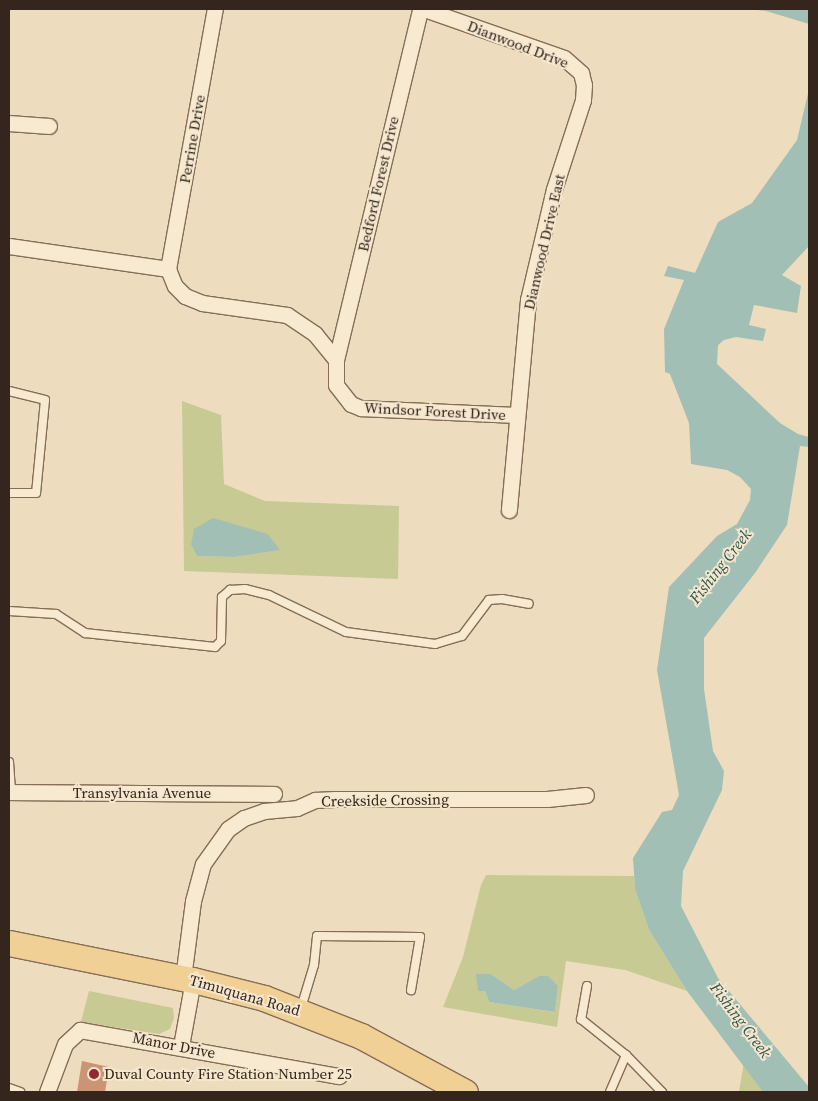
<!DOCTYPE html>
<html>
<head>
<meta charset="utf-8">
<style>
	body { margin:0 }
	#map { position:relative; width:818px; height:1101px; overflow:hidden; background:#edddbe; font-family:"Source Serif 4",serif }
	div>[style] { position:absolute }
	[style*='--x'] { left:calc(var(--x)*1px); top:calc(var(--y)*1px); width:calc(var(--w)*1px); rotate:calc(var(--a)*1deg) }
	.green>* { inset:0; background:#c7ca93 }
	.water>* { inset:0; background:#a2bfb5 }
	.building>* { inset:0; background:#cb9474 }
	.roads { filter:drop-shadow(1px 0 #856d57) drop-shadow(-1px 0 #856d57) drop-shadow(0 1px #856d57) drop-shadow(0 -1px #856d57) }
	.service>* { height:8px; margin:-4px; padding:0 4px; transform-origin:4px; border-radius:4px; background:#f8ead1 }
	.minor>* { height:15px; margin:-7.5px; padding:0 7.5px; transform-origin:7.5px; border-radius:7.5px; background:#f8ead1 }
	.primary>* { height:25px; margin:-12.5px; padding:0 12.5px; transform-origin:12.5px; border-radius:12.5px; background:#f1d095 }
	.dots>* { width:14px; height:14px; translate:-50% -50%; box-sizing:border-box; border:2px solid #f5e7ce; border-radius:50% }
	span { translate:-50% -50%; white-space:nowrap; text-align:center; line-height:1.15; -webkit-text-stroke:4px #f5e7ce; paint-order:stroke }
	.street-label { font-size:15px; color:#34261c }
	.poi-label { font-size:15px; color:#34261c }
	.left { translate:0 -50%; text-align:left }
	.water-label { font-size:16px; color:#2b544f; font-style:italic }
	.frame { position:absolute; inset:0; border:10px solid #34261c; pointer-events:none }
</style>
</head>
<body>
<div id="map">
	<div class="green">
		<i style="clip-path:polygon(evenodd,182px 401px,221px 415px,224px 484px,265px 501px,399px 506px,398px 579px,184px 571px,182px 401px,268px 534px,279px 550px,234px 557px,197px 556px,191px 545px,268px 534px)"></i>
		<i style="clip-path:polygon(evenodd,486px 875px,634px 876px,635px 889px,649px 930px,687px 991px,625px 970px,566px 961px,557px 1027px,443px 1007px,463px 957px,481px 885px,486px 875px,491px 974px,514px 990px,539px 976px,558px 986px,555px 1012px,489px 1002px,485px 991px,491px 974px)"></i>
		<i style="clip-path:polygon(89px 991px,173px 1008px,174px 1018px,170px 1029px,159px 1034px,81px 1022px)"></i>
		<i style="clip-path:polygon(744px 1062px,763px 1092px,739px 1092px)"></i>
	</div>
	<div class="water">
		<i style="clip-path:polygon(748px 9px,809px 9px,809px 24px,766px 11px)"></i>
		<i style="clip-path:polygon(809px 89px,809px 246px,782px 275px,801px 286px,797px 313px,754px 305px,749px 325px,766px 329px,763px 341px,736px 337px,724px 340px,718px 345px,717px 364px,780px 423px,798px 434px,809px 437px,809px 447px,800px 446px,787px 525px,755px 573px,704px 638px,704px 689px,713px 751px,724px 771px,722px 790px,683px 871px,681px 906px,718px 978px,809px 1087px,809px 1092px,763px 1092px,687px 991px,649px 930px,635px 889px,633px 858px,662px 812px,672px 810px,679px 795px,657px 670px,669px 587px,717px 536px,737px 524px,750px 500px,751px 489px,740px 477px,727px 470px,691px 464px,689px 423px,670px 374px,665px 372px,664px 329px,684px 280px,664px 276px,668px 266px,695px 273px,718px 222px,752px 203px,797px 140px)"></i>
		<i style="clip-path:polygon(213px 518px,268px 534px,280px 550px,234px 557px,197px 556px,191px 545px,194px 529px)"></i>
		<i style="clip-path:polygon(476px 974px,491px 974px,514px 990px,539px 976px,548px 976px,558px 986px,555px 1012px,489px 1002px,485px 991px,478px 991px)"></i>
	</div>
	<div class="building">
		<i style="clip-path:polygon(82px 1061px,109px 1067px,105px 1092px,77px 1092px)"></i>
	</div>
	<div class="roads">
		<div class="service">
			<i style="--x:9;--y:391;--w:37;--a:14"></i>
			<i style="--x:45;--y:400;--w:93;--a:95.5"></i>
			<i style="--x:36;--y:493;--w:27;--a:180"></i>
			<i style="--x:9;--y:611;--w:47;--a:3.7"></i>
			<i style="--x:56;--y:614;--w:35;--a:33"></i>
			<i style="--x:85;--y:633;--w:131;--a:6.1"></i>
			<i style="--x:215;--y:647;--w:8;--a:-45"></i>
			<i style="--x:221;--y:641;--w:44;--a:-88.7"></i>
			<i style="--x:222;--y:597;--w:11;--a:-41"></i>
			<i style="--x:230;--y:590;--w:15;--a:-4"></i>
			<i style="--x:245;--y:589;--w:25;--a:14"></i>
			<i style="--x:269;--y:595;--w:85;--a:25.7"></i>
			<i style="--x:346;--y:632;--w:90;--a:7.7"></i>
			<i style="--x:435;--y:644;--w:28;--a:-17"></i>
			<i style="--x:462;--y:636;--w:45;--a:-53.1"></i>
			<i style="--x:489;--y:600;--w:13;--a:-4"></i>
			<i style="--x:502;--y:599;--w:27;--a:10"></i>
			<i style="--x:9;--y:762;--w:30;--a:86"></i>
			<i style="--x:587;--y:986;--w:34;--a:100"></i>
			<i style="--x:581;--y:1019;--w:58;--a:38.7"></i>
			<i style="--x:626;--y:1055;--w:40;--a:113.4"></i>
			<i style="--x:301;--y:1008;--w:45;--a:-73.2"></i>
			<i style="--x:314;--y:965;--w:29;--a:-84"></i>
			<i style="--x:317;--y:936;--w:103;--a:0.6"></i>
			<i style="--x:420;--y:937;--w:54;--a:99.6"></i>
			<i style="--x:626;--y:1055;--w:52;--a:45.8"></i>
			<i style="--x:9;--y:1088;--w:12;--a:20"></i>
		</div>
		<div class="minor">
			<i style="--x:424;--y:9;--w:148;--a:19.3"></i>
			<i style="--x:564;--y:58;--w:23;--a:41"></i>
			<i style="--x:581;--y:73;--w:12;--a:76"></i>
			<i style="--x:584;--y:85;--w:15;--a:94"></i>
			<i style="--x:583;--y:100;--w:94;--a:108"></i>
			<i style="--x:554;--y:189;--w:114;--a:103.2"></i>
			<i style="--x:528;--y:300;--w:211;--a:95.2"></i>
			<i style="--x:9;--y:123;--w:40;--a:4.3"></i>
			<i style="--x:9;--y:246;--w:161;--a:8.2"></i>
			<i style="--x:168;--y:269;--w:18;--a:68"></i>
			<i style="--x:175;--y:286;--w:14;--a:45"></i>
			<i style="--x:185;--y:296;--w:18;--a:22"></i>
			<i style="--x:202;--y:303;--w:86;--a:8"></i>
			<i style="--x:287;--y:315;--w:34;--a:34"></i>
			<i style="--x:315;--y:334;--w:33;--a:51"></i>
			<i style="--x:336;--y:360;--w:25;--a:90"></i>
			<i style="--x:336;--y:385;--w:24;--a:52"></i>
			<i style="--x:351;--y:404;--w:11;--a:22"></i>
			<i style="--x:361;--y:408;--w:154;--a:2.6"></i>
			<i style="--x:168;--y:269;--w:264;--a:-79.8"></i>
			<i style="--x:336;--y:360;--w:361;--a:-76.5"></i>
			<i style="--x:9;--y:792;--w:265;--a:0.4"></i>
			<i style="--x:183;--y:978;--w:78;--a:-82.6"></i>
			<i style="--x:193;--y:901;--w:38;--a:-75"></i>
			<i style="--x:203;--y:864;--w:43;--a:-54.5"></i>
			<i style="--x:228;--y:829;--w:19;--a:-35"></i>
			<i style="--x:244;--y:818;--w:21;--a:-19"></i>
			<i style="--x:264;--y:811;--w:33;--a:-5"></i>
			<i style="--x:297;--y:808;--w:20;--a:-24"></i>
			<i style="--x:315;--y:800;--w:20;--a:-3"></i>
			<i style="--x:335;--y:799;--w:212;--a:0"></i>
			<i style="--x:547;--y:799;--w:39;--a:-6"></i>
			<i style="--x:181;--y:1046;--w:67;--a:-79.7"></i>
			<i style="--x:47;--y:1092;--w:51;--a:-69.4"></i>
			<i style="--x:65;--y:1044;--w:21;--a:-43"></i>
			<i style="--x:80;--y:1030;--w:263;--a:10.1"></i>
		</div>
		<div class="primary">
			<i style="--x:9;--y:943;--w:188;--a:11.4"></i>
			<i style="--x:193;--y:980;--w:73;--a:14.2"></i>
			<i style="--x:264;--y:998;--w:104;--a:21.4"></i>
			<i style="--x:361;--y:1036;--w:118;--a:28.3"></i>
		</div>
	</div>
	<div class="dots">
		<i style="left:94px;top:1074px;background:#93282e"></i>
	</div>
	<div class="street-label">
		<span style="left:518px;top:44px;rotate:21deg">Dianwood Drive</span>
		<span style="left:192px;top:139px;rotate:-80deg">Perrine Drive</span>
		<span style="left:378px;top:184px;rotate:-77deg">Bedford Forest Drive</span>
		<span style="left:544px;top:242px;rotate:-77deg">Dianwood Drive East</span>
		<span style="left:435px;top:411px;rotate:3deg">Windsor Forest Drive</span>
		<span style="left:142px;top:793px">Transylvania Avenue</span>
		<span style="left:385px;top:800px;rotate:-1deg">Creekside Crossing</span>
		<span style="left:245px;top:995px;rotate:16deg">Timuquana Road</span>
		<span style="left:174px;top:1045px;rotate:11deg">Manor Drive</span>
	</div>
	<div class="poi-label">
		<span class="left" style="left:104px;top:1074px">Duval County Fire Station Number 25</span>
	</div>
	<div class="water-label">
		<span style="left:720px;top:566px;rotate:-52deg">Fishing Creek</span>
		<span style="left:741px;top:1020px;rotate:53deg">Fishing Creek</span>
	</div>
	<div class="frame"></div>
</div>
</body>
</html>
